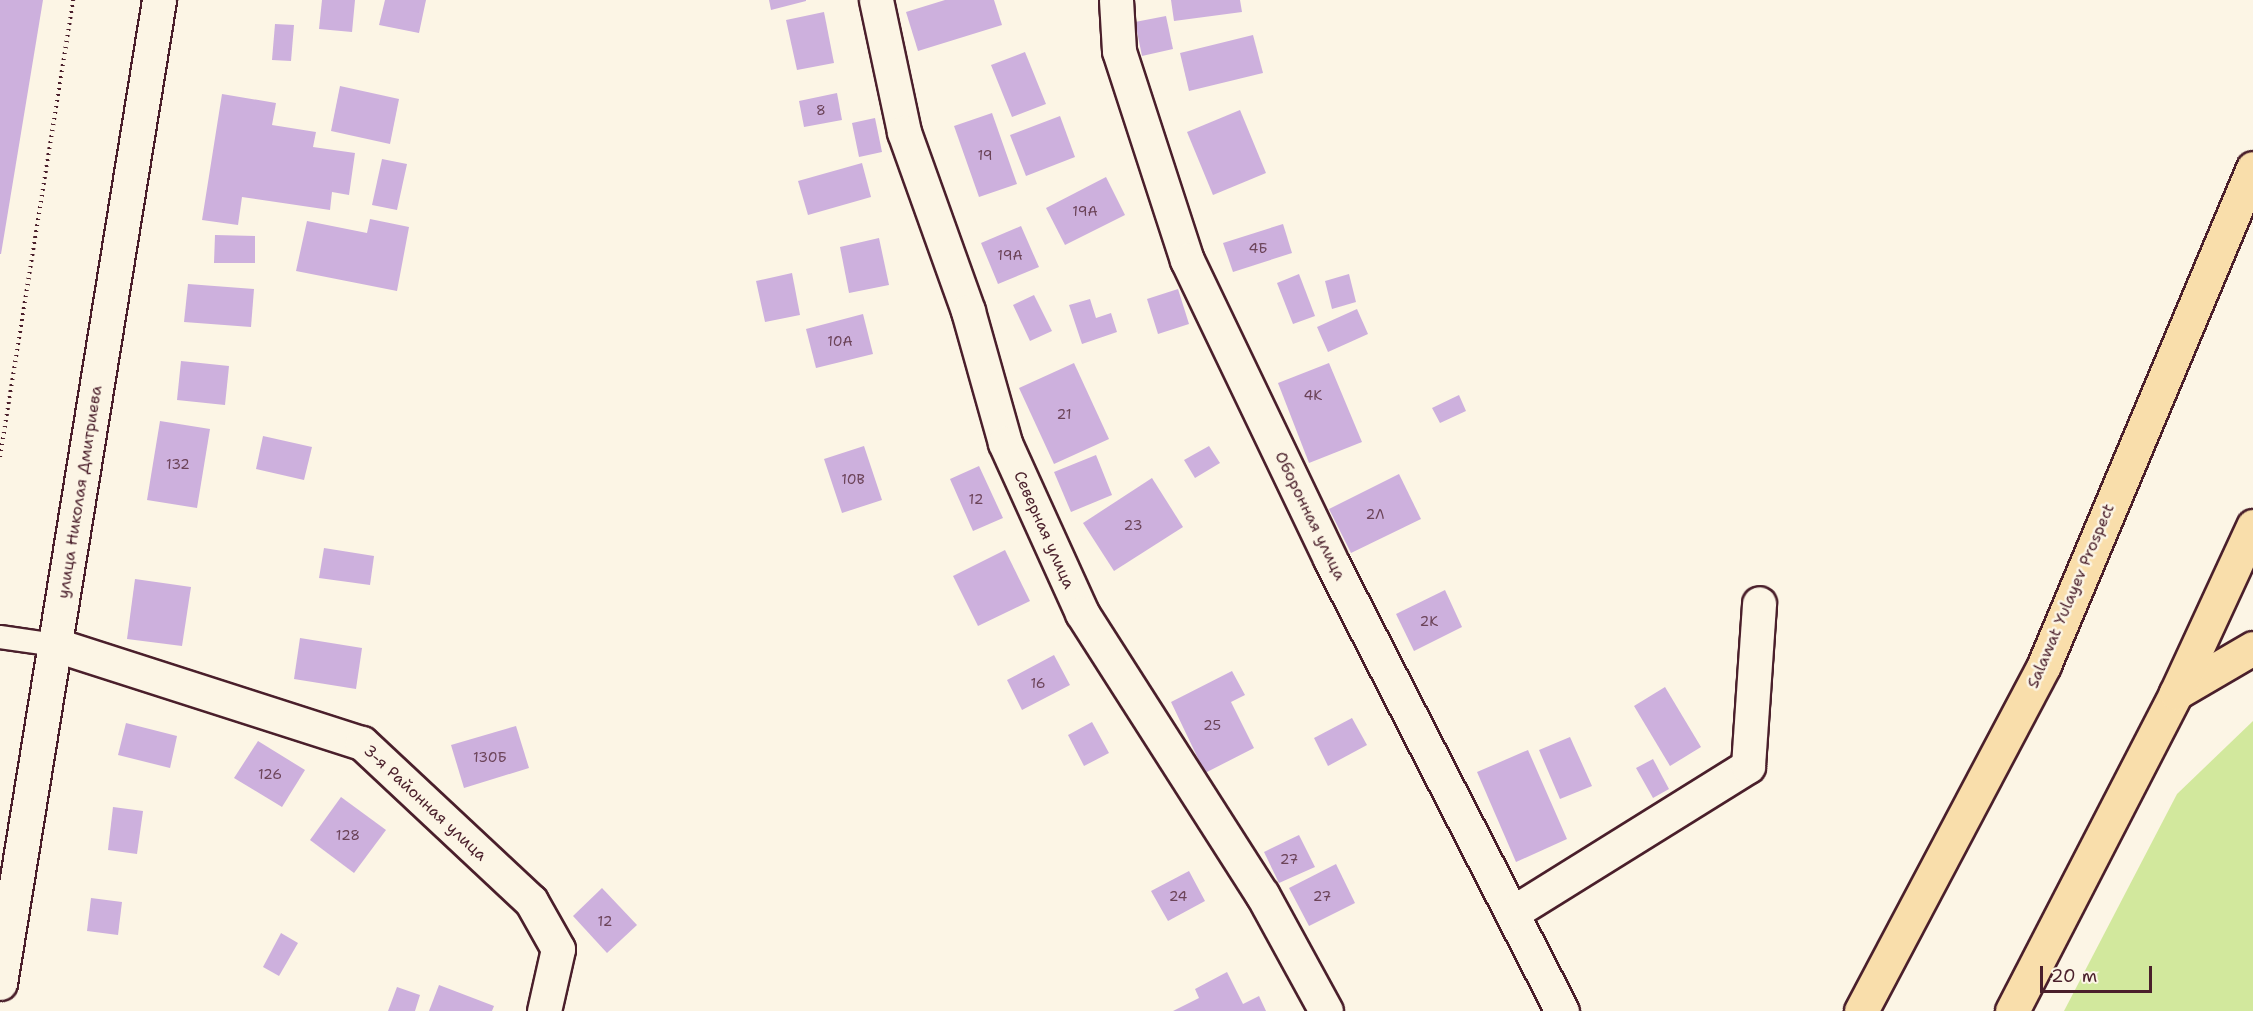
<!DOCTYPE html>
<html>
<head>
<meta charset="utf-8">
<style>
	body { margin:0 }
	#map { position:relative; width:2253px; height:1011px; overflow:hidden; background:#fcf5e5; font-family:"Shantell Sans",sans-serif }
	div>[style] { position:absolute }
	[style*='--x'] { left:calc(var(--x)*1px); top:calc(var(--y)*1px); width:calc(var(--w)*1px); rotate:calc(var(--a)*1deg) }
	.green>* { inset:0; background:#d2e89d }
	.building>* { inset:0; background:#cdb0dd }
	.path>* { height:4px; margin-top:-2px; transform-origin:0; background:repeating-linear-gradient(90deg,#4a1f2b 0 1.5px,transparent 0 6px) }
	.roads { filter:drop-shadow(2px 0 #4a1f2b) drop-shadow(-2px 0 #4a1f2b) drop-shadow(0 2px #4a1f2b) drop-shadow(0 -2px #4a1f2b) }
	.service>* { height:22px; margin:-11px; padding:0 11px; transform-origin:11px; border-radius:11px; background:#fcf5e5 }
	.minor>* { height:33px; margin:-16.5px; padding:0 16.5px; transform-origin:16.5px; border-radius:16.5px; background:#fcf5e5 }
	.tertiary>* { height:33px; margin:-16.5px; padding:0 16.5px; transform-origin:16.5px; border-radius:16.5px; background:#fcf5e5 }
	.primary>* { height:33px; margin:-16.5px; padding:0 16.5px; transform-origin:16.5px; border-radius:16.5px; background:#f9deab }
	span { translate:-50% -50%; white-space:nowrap; text-align:center; line-height:1.15; -webkit-text-stroke:5px #fcf5e5; paint-order:stroke }
	.number-label { font-size:14px; color:#6b4358 }
	.number-label span { -webkit-text-stroke-width:0 }
	.street-label { font-size:16px; color:#4a1f2b }
	.scale { position:absolute; left:2040px; top:966px; width:112px; height:27px; box-sizing:border-box; border:3px solid #4a1f2b; border-top:0; padding-left:8px; font-size:18px; line-height:21px; white-space:nowrap; color:#4a1f2b; -webkit-text-stroke:4px #fcf5e5; paint-order:stroke }
</style>
</head>
<body>
<div id="map">
	<div class="green">
		<i style="clip-path:polygon(2253px 721px,2253px 1011px,2064px 1011px,2177px 794px)"></i>
	</div>
	<div class="building">
		<i style="clip-path:polygon(0 0,43px 0,1px 254px,0 254px)"></i>
		<i style="clip-path:polygon(322px 0,355px 0,352px 32px,319px 29px)"></i>
		<i style="clip-path:polygon(385px 0,426px 0,419px 33px,379px 25px)"></i>
		<i style="clip-path:polygon(769px 0,806px 0,806px 1px,771px 10px)"></i>
		<i style="clip-path:polygon(945px 0,994px 0,1002px 25px,918px 51px,906px 12px)"></i>
		<i style="clip-path:polygon(1171px 0,1240px 0,1242px 12px,1174px 21px)"></i>
		<i style="clip-path:polygon(824px 12px,834px 63px,797px 70px,786px 20px)"></i>
		<i style="clip-path:polygon(1166px 16px,1173px 49px,1142px 56px,1135px 22px)"></i>
		<i style="clip-path:polygon(275px 24px,294px 25px,291px 61px,272px 60px)"></i>
		<i style="clip-path:polygon(1253px 35px,1263px 73px,1189px 91px,1180px 53px)"></i>
		<i style="clip-path:polygon(1025px 52px,1046px 104px,1012px 117px,991px 65px)"></i>
		<i style="clip-path:polygon(340px 86px,399px 99px,390px 144px,331px 131px)"></i>
		<i style="clip-path:polygon(837px 93px,842px 120px,804px 127px,799px 101px)"></i>
		<i style="clip-path:polygon(222px 94px,276px 103px,272px 125px,316px 132px,313px 147px,355px 153px,349px 195px,332px 192px,330px 210px,242px 197px,238px 225px,202px 220px)"></i>
		<i style="clip-path:polygon(1240px 110px,1266px 173px,1213px 195px,1187px 132px)"></i>
		<i style="clip-path:polygon(992px 113px,1017px 184px,979px 197px,954px 126px)"></i>
		<i style="clip-path:polygon(1060px 116px,1075px 157px,1026px 176px,1010px 135px)"></i>
		<i style="clip-path:polygon(875px 118px,882px 152px,859px 157px,852px 123px)"></i>
		<i style="clip-path:polygon(382px 159px,407px 164px,397px 210px,372px 205px)"></i>
		<i style="clip-path:polygon(862px 163px,871px 197px,808px 215px,798px 181px)"></i>
		<i style="clip-path:polygon(1106px 177px,1125px 215px,1065px 245px,1046px 208px)"></i>
		<i style="clip-path:polygon(370px 219px,409px 227px,397px 291px,296px 271px,307px 221px,367px 233px)"></i>
		<i style="clip-path:polygon(1283px 224px,1292px 253px,1233px 272px,1223px 243px)"></i>
		<i style="clip-path:polygon(1021px 226px,1039px 267px,998px 284px,981px 243px)"></i>
		<i style="clip-path:polygon(215px 235px,255px 236px,255px 263px,214px 263px)"></i>
		<i style="clip-path:polygon(879px 238px,889px 285px,849px 293px,840px 247px)"></i>
		<i style="clip-path:polygon(792px 273px,800px 315px,765px 322px,756px 281px)"></i>
		<i style="clip-path:polygon(1299px 274px,1315px 316px,1293px 324px,1277px 283px)"></i>
		<i style="clip-path:polygon(1349px 274px,1356px 302px,1332px 309px,1325px 281px)"></i>
		<i style="clip-path:polygon(188px 284px,254px 289px,251px 327px,184px 322px)"></i>
		<i style="clip-path:polygon(1178px 289px,1189px 324px,1158px 334px,1147px 299px)"></i>
		<i style="clip-path:polygon(1034px 295px,1052px 331px,1030px 341px,1013px 305px)"></i>
		<i style="clip-path:polygon(1090px 299px,1096px 318px,1111px 313px,1117px 332px,1082px 344px,1069px 305px)"></i>
		<i style="clip-path:polygon(1357px 309px,1368px 334px,1328px 352px,1317px 327px)"></i>
		<i style="clip-path:polygon(863px 314px,873px 354px,816px 368px,806px 329px)"></i>
		<i style="clip-path:polygon(181px 361px,229px 366px,225px 405px,177px 400px)"></i>
		<i style="clip-path:polygon(1074px 363px,1109px 439px,1054px 464px,1019px 388px)"></i>
		<i style="clip-path:polygon(1329px 363px,1362px 442px,1309px 463px,1278px 383px)"></i>
		<i style="clip-path:polygon(1459px 395px,1466px 411px,1440px 423px,1432px 408px)"></i>
		<i style="clip-path:polygon(160px 421px,210px 429px,197px 508px,147px 500px)"></i>
		<i style="clip-path:polygon(263px 436px,312px 447px,304px 480px,256px 469px)"></i>
		<i style="clip-path:polygon(864px 446px,882px 500px,842px 513px,824px 459px)"></i>
		<i style="clip-path:polygon(1209px 446px,1220px 463px,1195px 478px,1184px 460px)"></i>
		<i style="clip-path:polygon(1096px 455px,1112px 495px,1071px 512px,1054px 472px)"></i>
		<i style="clip-path:polygon(979px 466px,1003px 518px,973px 531px,950px 479px)"></i>
		<i style="clip-path:polygon(1399px 474px,1421px 519px,1351px 553px,1329px 509px)"></i>
		<i style="clip-path:polygon(1152px 478px,1183px 527px,1114px 571px,1083px 523px)"></i>
		<i style="clip-path:polygon(324px 548px,374px 556px,370px 585px,319px 578px)"></i>
		<i style="clip-path:polygon(1005px 550px,1030px 601px,978px 626px,953px 576px)"></i>
		<i style="clip-path:polygon(135px 579px,191px 587px,182px 646px,127px 639px)"></i>
		<i style="clip-path:polygon(1445px 590px,1462px 627px,1414px 651px,1396px 614px)"></i>
		<i style="clip-path:polygon(300px 638px,362px 648px,356px 689px,294px 679px)"></i>
		<i style="clip-path:polygon(1054px 655px,1070px 685px,1022px 710px,1007px 680px)"></i>
		<i style="clip-path:polygon(1232px 671px,1245px 695px,1231px 702px,1254px 748px,1205px 773px,1171px 702px)"></i>
		<i style="clip-path:polygon(1665px 687px,1701px 747px,1670px 766px,1634px 706px)"></i>
		<i style="clip-path:polygon(1352px 718px,1367px 745px,1328px 766px,1314px 738px)"></i>
		<i style="clip-path:polygon(1092px 722px,1109px 753px,1084px 766px,1068px 735px)"></i>
		<i style="clip-path:polygon(126px 723px,177px 736px,170px 768px,118px 755px)"></i>
		<i style="clip-path:polygon(516px 726px,529px 768px,464px 788px,451px 745px)"></i>
		<i style="clip-path:polygon(1570px 737px,1592px 786px,1560px 799px,1539px 750px)"></i>
		<i style="clip-path:polygon(258px 741px,305px 770px,282px 807px,234px 778px)"></i>
		<i style="clip-path:polygon(1528px 750px,1567px 839px,1516px 862px,1477px 772px)"></i>
		<i style="clip-path:polygon(1653px 759px,1669px 789px,1653px 798px,1636px 768px)"></i>
		<i style="clip-path:polygon(341px 797px,386px 830px,354px 873px,310px 840px)"></i>
		<i style="clip-path:polygon(113px 807px,143px 811px,137px 854px,108px 850px)"></i>
		<i style="clip-path:polygon(1299px 835px,1315px 867px,1279px 883px,1264px 852px)"></i>
		<i style="clip-path:polygon(1336px 864px,1355px 903px,1309px 926px,1289px 888px)"></i>
		<i style="clip-path:polygon(1189px 871px,1205px 901px,1168px 921px,1151px 891px)"></i>
		<i style="clip-path:polygon(602px 888px,637px 925px,607px 953px,573px 916px)"></i>
		<i style="clip-path:polygon(91px 898px,122px 902px,118px 935px,87px 931px)"></i>
		<i style="clip-path:polygon(281px 933px,298px 943px,279px 976px,263px 967px)"></i>
		<i style="clip-path:polygon(1227px 972px,1243px 1004px,1259px 996px,1266px 1011px,1173px 1011px,1199px 998px,1195px 989px)"></i>
		<i style="clip-path:polygon(439px 985px,494px 1006px,492px 1011px,429px 1011px)"></i>
		<i style="clip-path:polygon(397px 987px,420px 995px,415px 1011px,388px 1011px)"></i>
	</div>
	<div class="path">
		<i style="--x:0;--y:457;--w:463;--a:-80.9"></i>
	</div>
	<div class="roads">
		<div class="service">
			<i style="--x:0;--y:637;--w:57;--a:8.1"></i>
		</div>
		<div class="minor">
			<i style="--x:876;--y:0;--w:135;--a:78"></i>
			<i style="--x:904;--y:132;--w:190;--a:70.3"></i>
			<i style="--x:968;--y:311;--w:137;--a:74.3"></i>
			<i style="--x:1005;--y:443;--w:187;--a:65.6"></i>
			<i style="--x:1082;--y:613;--w:334;--a:57.4"></i>
			<i style="--x:1262;--y:894;--w:133;--a:61.3"></i>
			<i style="--x:1116;--y:0;--w:51;--a:86.6"></i>
			<i style="--x:1119;--y:51;--w:220;--a:72"></i>
			<i style="--x:1187;--y:260;--w:331;--a:64.4"></i>
			<i style="--x:1330;--y:559;--w:508;--a:62.83"></i>
			<i style="--x:56;--y:645;--w:321;--a:17.8"></i>
			<i style="--x:362;--y:743;--w:231;--a:43.1"></i>
			<i style="--x:531;--y:901;--w:55;--a:60.6"></i>
			<i style="--x:558;--y:949;--w:64;--a:102.7"></i>
			<i style="--x:1512;--y:913;--w:278;--a:-31.9"></i>
			<i style="--x:1748;--y:766;--w:163;--a:-86.1"></i>
		</div>
		<div class="tertiary">
			<i style="--x:0;--y:983;--w:996;--a:-80.81"></i>
		</div>
		<div class="primary">
			<i style="--x:2176;--y:693;--w:89;--a:-30.3"></i>
			<i style="--x:1861;--y:1011;--w:391;--a:-62.1"></i>
			<i style="--x:2044;--y:665;--w:539;--a:-67.19"></i>
			<i style="--x:2012;--y:1011;--w:358;--a:-62.7"></i>
			<i style="--x:2176;--y:693;--w:184;--a:-65.2"></i>
		</div>
	</div>
	<div class="number-label">
		<span style="left:821px;top:110px">8</span>
		<span style="left:985px;top:155px">19</span>
		<span style="left:1085px;top:211px">19А</span>
		<span style="left:1258px;top:248px">4Б</span>
		<span style="left:1010px;top:255px">19А</span>
		<span style="left:840px;top:341px">10А</span>
		<span style="left:1313px;top:395px">4К</span>
		<span style="left:1064px;top:414px">21</span>
		<span style="left:178px;top:464px">132</span>
		<span style="left:853px;top:479px">10В</span>
		<span style="left:976px;top:499px">12</span>
		<span style="left:1375px;top:514px">2Л</span>
		<span style="left:1133px;top:525px">23</span>
		<span style="left:1429px;top:621px">2К</span>
		<span style="left:1038px;top:683px">16</span>
		<span style="left:1212px;top:725px">25</span>
		<span style="left:490px;top:757px">130Б</span>
		<span style="left:270px;top:774px">126</span>
		<span style="left:348px;top:835px">128</span>
		<span style="left:1289px;top:859px">27</span>
		<span style="left:1178px;top:896px">24</span>
		<span style="left:1322px;top:896px">27</span>
		<span style="left:605px;top:921px">12</span>
	</div>
	<div class="street-label">
		<span style="left:80px;top:492px;rotate:-81deg">улица Николая Дмитриева</span>
		<span style="left:1310px;top:516px;rotate:64deg">Оборонная улица</span>
		<span style="left:1044px;top:530px;rotate:66deg">Северная улица</span>
		<span style="left:2071px;top:596px;rotate:-67deg">Salawat Yulayev Prospect</span>
		<span style="left:425px;top:803px;rotate:43deg">3-я Районная улица</span>
	</div>
	<div class="scale">20 m</div>
</div>
</body>
</html>
